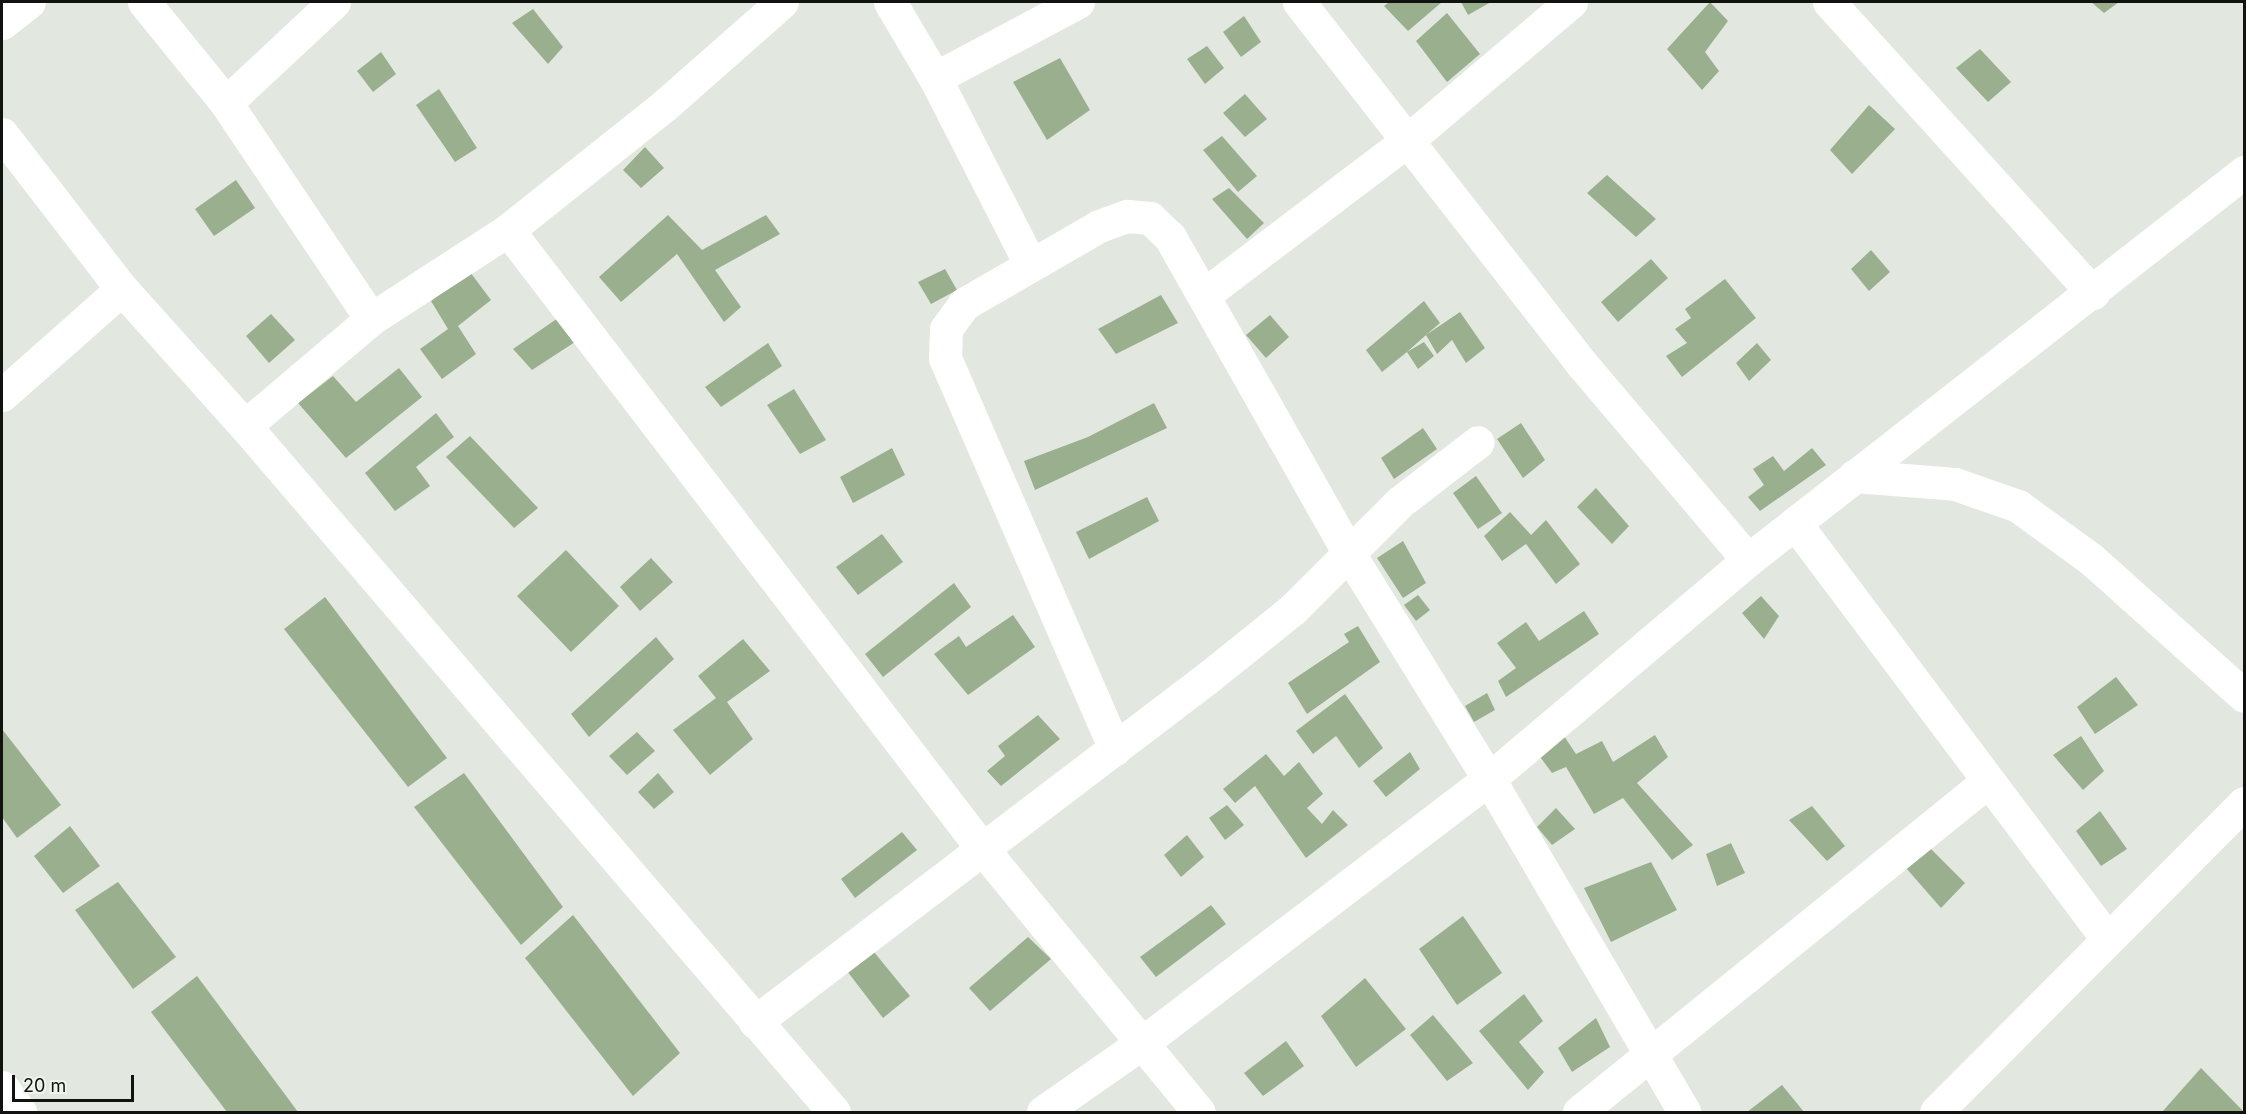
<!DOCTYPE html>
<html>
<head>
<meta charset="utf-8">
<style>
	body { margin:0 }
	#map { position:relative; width:2246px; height:1114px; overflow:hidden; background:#e2e8df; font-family:Inter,sans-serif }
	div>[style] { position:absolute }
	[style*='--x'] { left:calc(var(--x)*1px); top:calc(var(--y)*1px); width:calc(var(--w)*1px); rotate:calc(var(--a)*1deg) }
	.building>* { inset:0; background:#9aaf8e }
	.minor>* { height:33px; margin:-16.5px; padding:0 16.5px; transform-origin:16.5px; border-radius:16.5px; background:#fff }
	span { translate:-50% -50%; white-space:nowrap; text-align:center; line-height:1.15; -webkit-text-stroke:4.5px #eff5ec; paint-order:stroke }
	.frame { position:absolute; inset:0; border:3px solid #111310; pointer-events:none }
	.scale { position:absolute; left:12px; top:1075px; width:122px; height:27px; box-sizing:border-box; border:3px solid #111310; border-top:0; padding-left:8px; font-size:18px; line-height:21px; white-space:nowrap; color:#111310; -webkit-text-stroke:4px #eff5ec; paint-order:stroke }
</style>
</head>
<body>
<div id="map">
	<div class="building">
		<i style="clip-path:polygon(1389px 2px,1442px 2px,1408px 31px,1384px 6px)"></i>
		<i style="clip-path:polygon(1461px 2px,1491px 2px,1468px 15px)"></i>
		<i style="clip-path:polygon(1710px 2px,1728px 21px,1705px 52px,1719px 71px,1702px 90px,1667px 49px)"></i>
		<i style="clip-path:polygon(2091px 2px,2119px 2px,2104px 13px)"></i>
		<i style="clip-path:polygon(533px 9px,563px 47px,548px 64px,512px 23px)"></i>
		<i style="clip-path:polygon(1447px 13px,1480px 54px,1447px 82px,1416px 41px)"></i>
		<i style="clip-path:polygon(1244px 16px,1261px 42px,1241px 57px,1223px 32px)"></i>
		<i style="clip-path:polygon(1207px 46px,1224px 68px,1205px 84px,1187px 59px)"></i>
		<i style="clip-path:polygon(1980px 49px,2011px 82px,1988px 102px,1956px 68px)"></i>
		<i style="clip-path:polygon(381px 52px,396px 74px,373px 92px,357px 71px)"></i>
		<i style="clip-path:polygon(1060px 58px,1090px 110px,1047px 140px,1013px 82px)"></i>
		<i style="clip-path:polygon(439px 89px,477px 148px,455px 162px,416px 105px)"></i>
		<i style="clip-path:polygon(1245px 94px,1267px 119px,1245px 137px,1223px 113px)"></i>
		<i style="clip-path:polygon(1869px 105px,1895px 129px,1852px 174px,1830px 150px)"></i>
		<i style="clip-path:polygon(1222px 136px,1257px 176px,1238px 192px,1203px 150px)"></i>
		<i style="clip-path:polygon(645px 147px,664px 168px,641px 188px,623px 170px)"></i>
		<i style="clip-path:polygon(1607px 175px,1656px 219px,1636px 237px,1587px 193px)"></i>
		<i style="clip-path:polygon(236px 180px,255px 208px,214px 236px,195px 209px)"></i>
		<i style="clip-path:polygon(1229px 188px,1264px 223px,1247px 239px,1212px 199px)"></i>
		<i style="clip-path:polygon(668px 215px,702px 250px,766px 215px,780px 234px,715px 270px,741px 307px,724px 322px,677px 254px,621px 302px,599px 277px)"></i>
		<i style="clip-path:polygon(1871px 250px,1890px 272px,1869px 291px,1851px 269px)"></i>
		<i style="clip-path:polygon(1651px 259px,1668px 278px,1618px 322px,1601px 302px)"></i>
		<i style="clip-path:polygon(945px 269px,957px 290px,931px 304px,918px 282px)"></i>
		<i style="clip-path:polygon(470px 272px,491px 300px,458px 326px,476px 354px,442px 379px,420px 349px,448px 329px,431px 301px)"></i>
		<i style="clip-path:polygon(1725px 279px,1756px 318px,1682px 377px,1666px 356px,1687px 343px,1675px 329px,1691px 318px,1685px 309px)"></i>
		<i style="clip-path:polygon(1161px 295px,1178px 323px,1116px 354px,1098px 329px)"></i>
		<i style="clip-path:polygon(1424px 301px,1440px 323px,1426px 335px,1460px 312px,1485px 348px,1466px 363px,1452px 340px,1437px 354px,1426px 335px,1407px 352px,1424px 342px,1434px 356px,1418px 369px,1407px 352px,1382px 372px,1366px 350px)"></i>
		<i style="clip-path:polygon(271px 314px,295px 340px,269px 363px,246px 336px)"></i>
		<i style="clip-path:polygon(1270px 315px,1289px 337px,1266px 358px,1246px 335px)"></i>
		<i style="clip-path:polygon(558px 318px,575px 342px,532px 370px,513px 349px)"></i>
		<i style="clip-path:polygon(768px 343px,782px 366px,721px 407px,705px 387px)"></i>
		<i style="clip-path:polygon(1757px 343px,1771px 360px,1749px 381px,1736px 363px)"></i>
		<i style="clip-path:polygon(399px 368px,422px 397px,346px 458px,298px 403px,333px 376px,356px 402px)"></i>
		<i style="clip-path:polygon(794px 389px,826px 440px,800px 454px,767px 405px)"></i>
		<i style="clip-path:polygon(1154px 403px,1167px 428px,1035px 490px,1024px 461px,1088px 437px)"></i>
		<i style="clip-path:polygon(436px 413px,454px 437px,416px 467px,430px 486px,395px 511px,365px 473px)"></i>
		<i style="clip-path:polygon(1521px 423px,1545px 460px,1523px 478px,1497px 439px)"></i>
		<i style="clip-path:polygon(1423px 428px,1437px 449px,1394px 479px,1381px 458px)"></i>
		<i style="clip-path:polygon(470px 436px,538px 508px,514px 528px,446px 457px)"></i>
		<i style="clip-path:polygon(892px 448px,905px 475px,853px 503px,840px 477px)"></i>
		<i style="clip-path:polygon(1812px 448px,1826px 465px,1760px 511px,1748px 497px,1764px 485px,1753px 469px,1773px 456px,1784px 471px)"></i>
		<i style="clip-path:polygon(1476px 476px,1502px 513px,1478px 529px,1453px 493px)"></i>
		<i style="clip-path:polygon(1596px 488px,1629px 526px,1612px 544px,1577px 507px)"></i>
		<i style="clip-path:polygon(1147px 497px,1159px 521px,1089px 559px,1076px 532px)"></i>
		<i style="clip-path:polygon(1510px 512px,1531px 535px,1546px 520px,1580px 564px,1556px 584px,1526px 544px,1502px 561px,1484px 536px)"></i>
		<i style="clip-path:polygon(882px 534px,903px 562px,858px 595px,836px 567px)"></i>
		<i style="clip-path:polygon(1403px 541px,1426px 583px,1403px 598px,1377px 558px)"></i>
		<i style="clip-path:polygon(566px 550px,619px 606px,571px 652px,517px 596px)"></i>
		<i style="clip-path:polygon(651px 558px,673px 582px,640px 611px,620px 587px)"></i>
		<i style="clip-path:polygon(954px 583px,971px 607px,883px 677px,865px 654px)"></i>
		<i style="clip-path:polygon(1418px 595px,1430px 610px,1416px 621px,1404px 605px)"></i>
		<i style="clip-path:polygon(1761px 596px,1779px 616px,1764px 639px,1742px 613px)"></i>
		<i style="clip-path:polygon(325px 597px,447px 758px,408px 787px,284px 629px)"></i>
		<i style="clip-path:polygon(1584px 611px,1599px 634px,1506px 697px,1498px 681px,1516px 668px,1497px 643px,1526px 622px,1539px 641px)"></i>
		<i style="clip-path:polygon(1013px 615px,1035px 647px,968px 695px,934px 654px,959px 636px,966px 647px)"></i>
		<i style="clip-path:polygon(1358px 626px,1380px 662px,1307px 714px,1288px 683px,1349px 642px,1344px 634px)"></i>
		<i style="clip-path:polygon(656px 637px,674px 659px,589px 737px,571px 714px)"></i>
		<i style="clip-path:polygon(743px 639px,770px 671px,727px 702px,753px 739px,710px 775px,673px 730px,716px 698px,698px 676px)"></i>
		<i style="clip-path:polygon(2116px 677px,2138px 705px,2095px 734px,2077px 707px)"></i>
		<i style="clip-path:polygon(1487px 693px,1495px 710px,1474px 722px,1465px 706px)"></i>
		<i style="clip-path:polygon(1345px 694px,1383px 748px,1359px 768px,1336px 736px,1313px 754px,1296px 731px)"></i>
		<i style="clip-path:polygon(1038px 715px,1060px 739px,1001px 786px,987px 771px,1005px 756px,998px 746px)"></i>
		<i style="clip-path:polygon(2px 729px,61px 805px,17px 838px,2px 817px)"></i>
		<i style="clip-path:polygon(637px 732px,655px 751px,627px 775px,609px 756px)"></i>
		<i style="clip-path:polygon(1655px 735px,1668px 757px,1637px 783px,1693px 845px,1672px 860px,1623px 798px,1594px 814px,1566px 767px,1552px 773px,1538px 754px,1564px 736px,1576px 754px,1602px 741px,1613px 762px)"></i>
		<i style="clip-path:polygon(2081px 736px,2104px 771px,2083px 790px,2053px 755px)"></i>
		<i style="clip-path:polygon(1410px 752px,1420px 769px,1386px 797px,1373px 781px)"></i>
		<i style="clip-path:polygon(1266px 754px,1284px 776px,1299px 762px,1323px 794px,1307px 808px,1322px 824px,1333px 810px,1348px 825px,1306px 858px,1255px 786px,1235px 803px,1223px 789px)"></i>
		<i style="clip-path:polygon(464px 773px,563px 907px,521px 945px,414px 807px)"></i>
		<i style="clip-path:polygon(658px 773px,674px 792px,654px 809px,638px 792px)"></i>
		<i style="clip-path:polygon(1227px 805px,1244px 825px,1225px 840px,1209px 818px)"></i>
		<i style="clip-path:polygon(1812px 806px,1845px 846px,1827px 861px,1789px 820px)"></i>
		<i style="clip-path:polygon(1556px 808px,1575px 829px,1552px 845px,1537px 827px)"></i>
		<i style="clip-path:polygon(2100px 811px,2127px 849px,2101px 866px,2076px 831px)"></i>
		<i style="clip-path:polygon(70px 826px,100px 866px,63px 893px,34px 856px)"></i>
		<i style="clip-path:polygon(902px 832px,917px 850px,855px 898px,841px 879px)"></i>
		<i style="clip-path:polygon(1187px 835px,1204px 857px,1181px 877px,1164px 855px)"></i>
		<i style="clip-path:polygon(1731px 843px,1745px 873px,1717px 886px,1706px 854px)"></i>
		<i style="clip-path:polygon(1929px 847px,1965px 883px,1941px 908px,1906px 868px)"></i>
		<i style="clip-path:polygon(1651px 862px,1677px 910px,1611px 942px,1584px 888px)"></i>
		<i style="clip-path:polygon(118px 882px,176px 957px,133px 989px,75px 910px)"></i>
		<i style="clip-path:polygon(1211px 905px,1226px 924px,1156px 977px,1140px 957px)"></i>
		<i style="clip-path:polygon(573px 915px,680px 1053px,633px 1096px,525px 958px)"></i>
		<i style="clip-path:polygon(1463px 916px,1502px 973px,1457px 1005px,1419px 949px)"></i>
		<i style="clip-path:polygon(1028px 937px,1051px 959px,990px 1011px,969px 988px)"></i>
		<i style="clip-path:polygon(874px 952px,910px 996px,883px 1018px,847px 971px)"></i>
		<i style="clip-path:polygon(197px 976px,298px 1112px,227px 1112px,151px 1012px)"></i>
		<i style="clip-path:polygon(1365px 978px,1406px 1029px,1356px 1067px,1321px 1016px)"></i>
		<i style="clip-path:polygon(1524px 994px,1543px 1021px,1519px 1042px,1544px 1072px,1528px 1090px,1479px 1031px)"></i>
		<i style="clip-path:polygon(1433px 1015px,1473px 1063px,1447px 1081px,1410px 1035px)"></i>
		<i style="clip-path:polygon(1596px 1018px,1610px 1047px,1572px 1072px,1558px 1048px)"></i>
		<i style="clip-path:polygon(1286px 1041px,1304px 1066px,1263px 1096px,1244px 1073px)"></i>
		<i style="clip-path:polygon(2201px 1068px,2244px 1112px,2162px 1112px)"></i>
		<i style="clip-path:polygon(1782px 1085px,1804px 1112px,1747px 1112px)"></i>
	</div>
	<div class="minor">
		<i style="--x:144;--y:2;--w:130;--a:50.9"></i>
		<i style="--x:226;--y:103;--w:260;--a:56.1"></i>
		<i style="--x:890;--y:2;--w:88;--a:59.4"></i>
		<i style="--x:935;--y:78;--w:209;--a:62.9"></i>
		<i style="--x:1299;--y:2;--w:458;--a:52"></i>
		<i style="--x:1581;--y:363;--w:258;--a:49.7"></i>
		<i style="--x:1829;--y:2;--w:393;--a:47.8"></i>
		<i style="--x:2;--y:23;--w:34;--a:-38"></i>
		<i style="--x:935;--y:78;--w:162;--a:-28"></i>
		<i style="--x:226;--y:103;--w:148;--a:-43.1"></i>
		<i style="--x:2;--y:134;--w:196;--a:52.3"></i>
		<i style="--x:122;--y:289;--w:184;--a:48.1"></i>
		<i style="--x:245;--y:426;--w:904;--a:49.35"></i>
		<i style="--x:508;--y:230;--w:777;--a:52.53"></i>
		<i style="--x:981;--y:847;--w:343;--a:50.6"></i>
		<i style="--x:1205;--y:294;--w:255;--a:-37.2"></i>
		<i style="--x:1408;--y:140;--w:214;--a:-40.3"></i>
		<i style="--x:2;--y:395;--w:160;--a:-41.5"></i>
		<i style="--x:245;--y:426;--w:165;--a:-40.3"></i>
		<i style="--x:371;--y:319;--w:163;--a:-33"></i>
		<i style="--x:508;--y:230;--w:201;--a:-38.5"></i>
		<i style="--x:665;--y:105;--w:156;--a:-41.4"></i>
		<i style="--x:1854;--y:476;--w:101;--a:4.5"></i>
		<i style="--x:1955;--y:484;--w:67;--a:19.2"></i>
		<i style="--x:2018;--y:506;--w:90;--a:36"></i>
		<i style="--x:2091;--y:559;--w:205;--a:41.8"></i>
		<i style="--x:1795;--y:523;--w:521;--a:53.11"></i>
		<i style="--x:1115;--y:749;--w:426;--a:-113.5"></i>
		<i style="--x:945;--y:358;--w:29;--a:-88"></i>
		<i style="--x:946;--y:329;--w:31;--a:-54"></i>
		<i style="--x:964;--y:304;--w:156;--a:-30"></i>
		<i style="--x:1099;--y:226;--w:30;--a:-20"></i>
		<i style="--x:1127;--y:216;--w:23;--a:5"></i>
		<i style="--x:1150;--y:218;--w:28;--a:44"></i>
		<i style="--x:1170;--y:237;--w:362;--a:60.5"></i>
		<i style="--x:1348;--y:552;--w:267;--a:58.2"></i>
		<i style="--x:1489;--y:779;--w:386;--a:59.6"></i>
		<i style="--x:755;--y:1022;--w:573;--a:-37.27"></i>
		<i style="--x:1211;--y:675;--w:105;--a:-38.8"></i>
		<i style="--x:1293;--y:609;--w:151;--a:-45"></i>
		<i style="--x:1400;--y:502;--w:98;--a:-37.6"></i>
		<i style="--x:2;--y:1087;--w:31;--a:54"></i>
		<i style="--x:1043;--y:1112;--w:121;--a:-34.9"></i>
		<i style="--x:1142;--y:1043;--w:436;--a:-37.3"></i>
		<i style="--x:1489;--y:779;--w:339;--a:-40.2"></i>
		<i style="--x:1748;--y:560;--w:630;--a:-38.03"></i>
		<i style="--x:1579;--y:1112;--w:526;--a:-38.98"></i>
		<i style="--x:1936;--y:1112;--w:436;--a:-45.1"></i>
	</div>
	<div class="frame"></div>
	<div class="scale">20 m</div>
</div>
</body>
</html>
